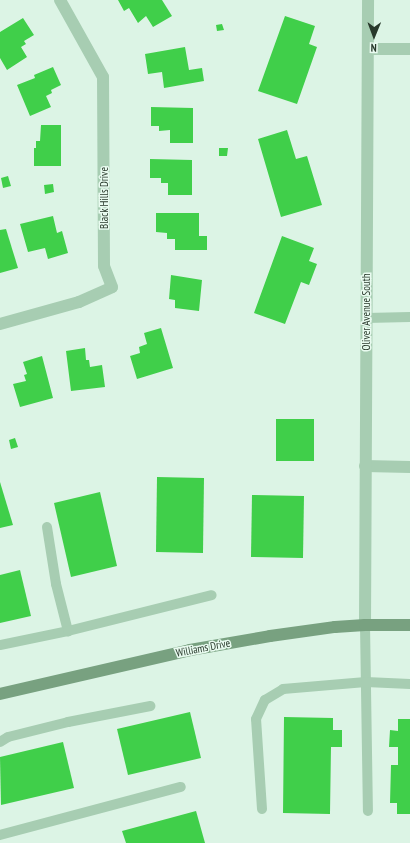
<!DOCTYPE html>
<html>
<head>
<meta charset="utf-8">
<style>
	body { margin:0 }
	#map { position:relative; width:410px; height:843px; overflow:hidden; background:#dcf4e5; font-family:"PT Sans Narrow",sans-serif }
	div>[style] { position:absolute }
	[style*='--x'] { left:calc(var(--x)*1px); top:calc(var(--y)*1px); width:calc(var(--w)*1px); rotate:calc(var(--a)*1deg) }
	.building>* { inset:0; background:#40cf4a }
	.lane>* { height:10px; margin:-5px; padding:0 5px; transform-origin:5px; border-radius:5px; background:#a7cdb2 }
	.street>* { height:12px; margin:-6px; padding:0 6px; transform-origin:6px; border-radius:6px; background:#a7cdb2 }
	.secondary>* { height:12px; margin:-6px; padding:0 6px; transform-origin:6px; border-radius:6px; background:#78a180 }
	span { translate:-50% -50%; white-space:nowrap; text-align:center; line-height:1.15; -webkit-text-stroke:3px #e9fbf0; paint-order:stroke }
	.street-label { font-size:11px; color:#28392b }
	.north { position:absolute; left:354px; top:16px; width:40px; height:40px; -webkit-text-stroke:3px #e9fbf0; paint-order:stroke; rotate:181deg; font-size:11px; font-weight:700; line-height:16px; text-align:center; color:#28392b }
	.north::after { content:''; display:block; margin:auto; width:14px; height:18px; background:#28392b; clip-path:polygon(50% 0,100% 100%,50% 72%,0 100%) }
</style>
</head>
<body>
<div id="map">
	<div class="building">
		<i style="clip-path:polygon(118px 0,162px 0,172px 16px,153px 27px,146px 16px,138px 23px,129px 8px,124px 11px)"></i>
		<i style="clip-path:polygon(285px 16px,315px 26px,309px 44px,317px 47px,297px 104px,258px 91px)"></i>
		<i style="clip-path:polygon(23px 18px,34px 35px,24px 41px,26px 44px,21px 47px,27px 57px,7px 70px,0 58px,0 32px)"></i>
		<i style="clip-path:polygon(222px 24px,224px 30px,217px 31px,216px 25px)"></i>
		<i style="clip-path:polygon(185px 47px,189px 70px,202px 68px,204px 81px,164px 88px,162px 72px,148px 74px,145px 54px)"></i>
		<i style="clip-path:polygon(53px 67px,61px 85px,51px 90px,52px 93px,46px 96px,51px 107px,30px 116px,17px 85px,35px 78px,34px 75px)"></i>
		<i style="clip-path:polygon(151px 107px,193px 108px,193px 143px,170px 143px,170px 130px,159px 131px,159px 126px,151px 126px)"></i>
		<i style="clip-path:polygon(41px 125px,61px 125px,61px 166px,34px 166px,34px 148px,36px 148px,36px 141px,40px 141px)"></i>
		<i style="clip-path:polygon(287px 130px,296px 159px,307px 156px,322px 205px,281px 217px,258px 139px)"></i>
		<i style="clip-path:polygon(219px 148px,228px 148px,227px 156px,219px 156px)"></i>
		<i style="clip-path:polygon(150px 159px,192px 160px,192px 195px,168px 195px,168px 183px,161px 183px,161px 178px,150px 178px)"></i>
		<i style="clip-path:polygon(8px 176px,11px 186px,3px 188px,1px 178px)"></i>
		<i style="clip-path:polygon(53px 184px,54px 192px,45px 194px,44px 185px)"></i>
		<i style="clip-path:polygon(156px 213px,199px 213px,199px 236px,207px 236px,207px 250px,175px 250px,175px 239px,167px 239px,167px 233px,156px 232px)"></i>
		<i style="clip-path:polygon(53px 216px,57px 233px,62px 231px,68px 253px,48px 259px,45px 248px,28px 252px,20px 224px)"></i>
		<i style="clip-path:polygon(6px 229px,18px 268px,0 273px,0 230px)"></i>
		<i style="clip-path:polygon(282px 236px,314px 248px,309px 261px,317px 264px,309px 285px,301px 282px,285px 324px,254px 313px)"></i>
		<i style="clip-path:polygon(171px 275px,202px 280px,199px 311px,175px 308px,175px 300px,169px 299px)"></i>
		<i style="clip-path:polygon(161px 328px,173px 368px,137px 379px,130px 356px,140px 353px,139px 347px,147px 344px,144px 333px)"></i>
		<i style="clip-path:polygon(85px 348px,86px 360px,89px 360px,90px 367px,102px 365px,105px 387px,71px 391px,66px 351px)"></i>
		<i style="clip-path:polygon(42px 356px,53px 398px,20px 407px,13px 384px,26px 381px,24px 375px,27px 374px,23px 362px)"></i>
		<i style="clip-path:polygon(276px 419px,314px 419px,314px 461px,276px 461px)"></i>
		<i style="clip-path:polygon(15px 438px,18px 447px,11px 449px,9px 440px)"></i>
		<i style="clip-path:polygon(157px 477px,204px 478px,203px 553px,156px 552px)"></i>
		<i style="clip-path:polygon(0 482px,13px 525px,0 528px)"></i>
		<i style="clip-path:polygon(100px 492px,117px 566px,71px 577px,54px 503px)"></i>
		<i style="clip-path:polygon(252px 495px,304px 496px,303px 558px,251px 557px)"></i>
		<i style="clip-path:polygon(20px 570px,31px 616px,0 623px,0 575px)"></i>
		<i style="clip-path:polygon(190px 712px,201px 758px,128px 775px,117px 729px)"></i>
		<i style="clip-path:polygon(284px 717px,333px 718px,333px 730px,342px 730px,342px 747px,331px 747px,330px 814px,283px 813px)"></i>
		<i style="clip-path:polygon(398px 719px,410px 719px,410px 814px,397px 814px,397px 803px,390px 803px,391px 765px,398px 765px,398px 747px,389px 747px,390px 730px,398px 731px)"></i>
		<i style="clip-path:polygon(63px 742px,74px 788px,1px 805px,0 757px)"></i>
		<i style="clip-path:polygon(196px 811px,205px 843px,126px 843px,122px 831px)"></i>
	</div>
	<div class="lane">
		<i style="--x:366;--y:318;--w:44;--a:-1.3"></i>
		<i style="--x:47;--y:527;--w:58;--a:81"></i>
		<i style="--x:56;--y:584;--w:49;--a:75.7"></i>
		<i style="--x:365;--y:625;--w:186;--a:89.1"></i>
		<i style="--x:0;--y:645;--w:69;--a:-11.6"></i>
		<i style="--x:68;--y:631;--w:148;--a:-14"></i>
		<i style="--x:0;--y:742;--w:9;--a:-32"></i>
		<i style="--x:8;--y:737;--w:62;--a:-14"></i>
		<i style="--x:68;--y:722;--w:84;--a:-11"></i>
		<i style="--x:262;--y:809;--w:90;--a:-93.8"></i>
		<i style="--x:256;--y:719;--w:21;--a:-65"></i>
		<i style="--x:265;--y:700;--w:21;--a:-31"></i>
		<i style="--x:283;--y:689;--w:83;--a:-4.8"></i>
		<i style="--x:366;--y:682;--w:44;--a:2.6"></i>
		<i style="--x:0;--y:835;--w:187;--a:-14.9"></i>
	</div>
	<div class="street">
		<i style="--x:368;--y:49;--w:42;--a:0"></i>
		<i style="--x:0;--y:324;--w:82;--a:-15.6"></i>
		<i style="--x:79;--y:302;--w:36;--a:-24"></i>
		<i style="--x:112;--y:287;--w:22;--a:-111"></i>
		<i style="--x:104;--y:266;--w:189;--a:-90.3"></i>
		<i style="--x:103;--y:77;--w:88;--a:-119.2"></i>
		<i style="--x:365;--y:466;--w:45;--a:1.3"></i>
		<i style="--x:365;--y:625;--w:625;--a:-89.72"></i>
	</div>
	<div class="secondary">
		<i style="--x:0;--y:694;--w:195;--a:-13"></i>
		<i style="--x:190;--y:650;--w:81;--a:-9.9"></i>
		<i style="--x:270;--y:636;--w:66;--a:-7.9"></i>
		<i style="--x:335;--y:627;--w:30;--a:-4"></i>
		<i style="--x:365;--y:625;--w:45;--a:0"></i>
	</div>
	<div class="street-label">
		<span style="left:104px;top:198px;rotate:-90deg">Black Hills Drive</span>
		<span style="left:366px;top:312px;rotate:-90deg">Oliver Avenue South</span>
		<span style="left:203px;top:648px;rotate:-11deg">Williams Drive</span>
	</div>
	<div class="north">N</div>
</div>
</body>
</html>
